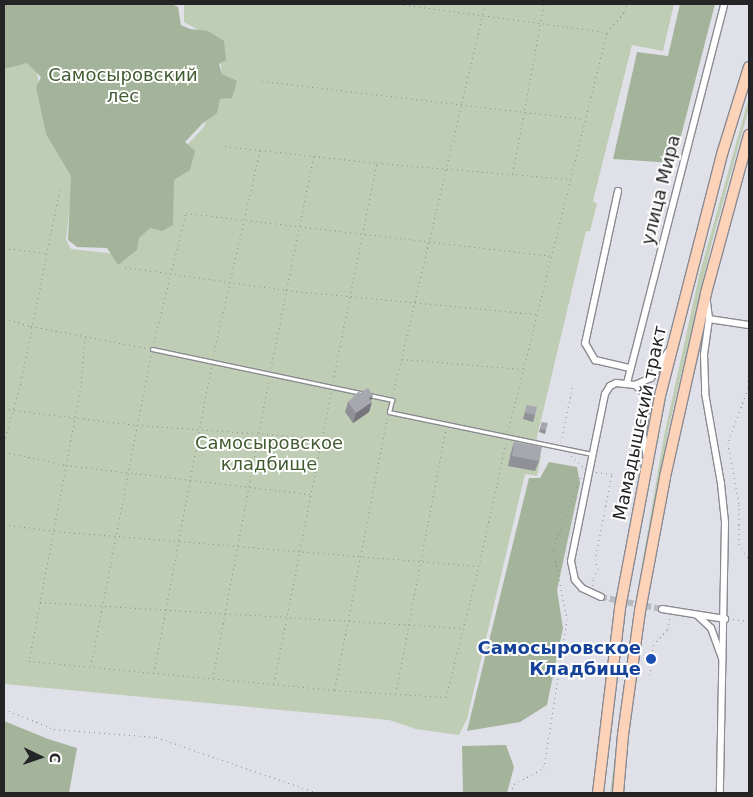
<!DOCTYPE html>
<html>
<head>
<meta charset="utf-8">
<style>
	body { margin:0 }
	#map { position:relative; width:753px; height:797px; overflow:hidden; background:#e0e0e9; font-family:"DejaVu Sans",sans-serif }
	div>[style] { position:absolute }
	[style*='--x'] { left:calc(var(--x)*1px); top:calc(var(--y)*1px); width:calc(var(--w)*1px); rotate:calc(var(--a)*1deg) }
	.green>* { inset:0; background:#becdb4 }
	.forest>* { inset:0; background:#a4b49a }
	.street-tunnel>* { height:6px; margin-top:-3px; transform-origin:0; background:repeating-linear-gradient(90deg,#babac2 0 6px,transparent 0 9px) }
	.path>* { height:1px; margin-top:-0.5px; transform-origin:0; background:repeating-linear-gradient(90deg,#8c8c93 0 1px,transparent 0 5px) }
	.roads { filter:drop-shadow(1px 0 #8a8a92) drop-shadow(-1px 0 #8a8a92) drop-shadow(0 1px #8a8a92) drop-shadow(0 -1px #8a8a92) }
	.lane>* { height:3px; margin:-1.5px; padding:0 1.5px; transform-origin:1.5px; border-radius:1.5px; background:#fff }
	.street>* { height:6px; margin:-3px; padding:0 3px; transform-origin:3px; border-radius:3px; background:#fff }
	.primary>* { height:10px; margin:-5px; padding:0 5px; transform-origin:5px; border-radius:5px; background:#fcd2b9 }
	.wall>* { inset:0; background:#909097 }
	.shaded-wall>* { inset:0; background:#75757b }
	.building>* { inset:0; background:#a7a7b0 }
	.dots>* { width:14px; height:14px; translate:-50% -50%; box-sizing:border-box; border:2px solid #fff; border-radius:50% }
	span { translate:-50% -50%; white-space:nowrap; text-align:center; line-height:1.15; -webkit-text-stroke:4px #fff; paint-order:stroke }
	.park-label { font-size:18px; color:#435c32 }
	.street-label { font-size:18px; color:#242427 }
	.transit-label { font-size:18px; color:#164399; font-weight:700 }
	.right { translate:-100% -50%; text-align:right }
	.frame { position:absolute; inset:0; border:5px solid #242427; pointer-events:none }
	.north { position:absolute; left:15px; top:732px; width:50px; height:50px; -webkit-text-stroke:4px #fff; paint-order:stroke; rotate:93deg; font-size:14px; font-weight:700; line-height:20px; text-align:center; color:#242427 }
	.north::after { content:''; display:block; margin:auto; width:18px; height:22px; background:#242427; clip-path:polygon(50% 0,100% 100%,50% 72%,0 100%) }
</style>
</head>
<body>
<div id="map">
	<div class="green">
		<i style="clip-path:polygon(4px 4px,34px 57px,47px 130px,73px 176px,66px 240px,71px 249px,116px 254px,170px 163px,203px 128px,223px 88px,219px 42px,184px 22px,184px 4px,674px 4px,663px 51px,632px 45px,593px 201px,597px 204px,590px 231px,586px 231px,533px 454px,541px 456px,537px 476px,525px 474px,467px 719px,459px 735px,416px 729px,389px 720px,4px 684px)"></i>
		<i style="clip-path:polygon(749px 97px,749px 108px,712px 242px,669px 427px,649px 539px,613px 793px,610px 793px,637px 594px,664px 436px,699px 276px)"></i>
	</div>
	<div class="forest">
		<i style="clip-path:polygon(4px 4px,172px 4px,178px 7px,181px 25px,190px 29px,208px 31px,224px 41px,226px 60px,219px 64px,222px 74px,237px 81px,232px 98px,220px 99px,217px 113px,202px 124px,185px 142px,195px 151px,190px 170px,174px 180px,173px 225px,162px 231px,150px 228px,139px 238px,137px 250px,118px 265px,107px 248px,77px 247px,68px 240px,71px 176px,46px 134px,36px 87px,41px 77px,27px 63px,4px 69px)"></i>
		<i style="clip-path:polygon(680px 4px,715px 4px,674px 163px,613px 159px,637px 52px,668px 56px)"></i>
		<i style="clip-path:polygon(549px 462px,577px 467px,580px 483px,557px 590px,563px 628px,547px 705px,520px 722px,467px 731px,529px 478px,540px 478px)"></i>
		<i style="clip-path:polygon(4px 721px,48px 739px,77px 748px,69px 793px,4px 793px)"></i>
		<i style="clip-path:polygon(506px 745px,514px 767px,507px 793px,463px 793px,462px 746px)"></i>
	</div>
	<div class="street-tunnel">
		<i style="--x:601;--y:597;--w:62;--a:11.1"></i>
	</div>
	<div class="path">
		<i style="--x:399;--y:4;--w:209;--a:7.7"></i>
		<i style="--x:262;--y:81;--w:324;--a:6.7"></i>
		<i style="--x:225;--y:146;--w:153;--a:6.4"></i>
		<i style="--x:377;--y:163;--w:194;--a:4.7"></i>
		<i style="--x:513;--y:173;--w:172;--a:-79.6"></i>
		<i style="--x:4;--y:248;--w:41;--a:7"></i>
		<i style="--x:125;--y:267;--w:163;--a:8.1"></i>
		<i style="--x:286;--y:290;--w:252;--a:5.5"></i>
		<i style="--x:4;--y:318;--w:28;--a:17"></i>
		<i style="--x:31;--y:326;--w:118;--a:10.7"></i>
		<i style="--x:749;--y:331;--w:57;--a:91"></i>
		<i style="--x:748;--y:388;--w:59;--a:110"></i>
		<i style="--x:728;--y:443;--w:62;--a:79.8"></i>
		<i style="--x:739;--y:504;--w:40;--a:90"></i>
		<i style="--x:739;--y:544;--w:18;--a:56"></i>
		<i style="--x:85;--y:337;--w:49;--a:94.7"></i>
		<i style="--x:81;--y:386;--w:280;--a:100.7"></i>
		<i style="--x:29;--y:661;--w:307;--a:5.4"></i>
		<i style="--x:335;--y:690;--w:111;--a:3.6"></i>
		<i style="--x:446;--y:697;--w:135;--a:-75.9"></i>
		<i style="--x:479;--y:566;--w:126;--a:-77.6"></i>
		<i style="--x:154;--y:342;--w:133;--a:-76.1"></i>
		<i style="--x:186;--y:213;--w:368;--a:6.7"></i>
		<i style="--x:213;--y:356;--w:211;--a:-77.1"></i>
		<i style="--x:402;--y:359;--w:121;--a:4.7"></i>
		<i style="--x:271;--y:368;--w:217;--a:-78.6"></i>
		<i style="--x:333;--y:381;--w:222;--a:-78.6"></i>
		<i style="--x:393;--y:394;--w:401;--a:-76.7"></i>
		<i style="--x:4;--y:409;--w:134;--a:6.9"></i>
		<i style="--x:137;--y:425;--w:185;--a:4"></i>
		<i style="--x:508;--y:432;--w:412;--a:-76.1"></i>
		<i style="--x:607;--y:32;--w:28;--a:-49"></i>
		<i style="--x:625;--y:11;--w:7;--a:-74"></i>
		<i style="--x:4;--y:442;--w:62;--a:-74.2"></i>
		<i style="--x:21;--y:382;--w:198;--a:-78.6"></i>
		<i style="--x:561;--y:442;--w:59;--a:-78.3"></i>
		<i style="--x:4;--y:452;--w:63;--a:11.8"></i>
		<i style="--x:66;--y:465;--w:247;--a:6.8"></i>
		<i style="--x:571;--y:456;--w:16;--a:40"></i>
		<i style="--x:4;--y:524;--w:50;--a:8"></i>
		<i style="--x:54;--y:531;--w:426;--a:4.7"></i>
		<i style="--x:593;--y:586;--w:8;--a:-90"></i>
		<i style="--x:593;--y:578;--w:10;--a:-61"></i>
		<i style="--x:598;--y:569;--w:9;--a:-108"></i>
		<i style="--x:595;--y:560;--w:88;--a:-78.8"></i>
		<i style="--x:612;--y:474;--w:16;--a:-173"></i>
		<i style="--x:40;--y:602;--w:424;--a:3.5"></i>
		<i style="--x:733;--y:619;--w:16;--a:7"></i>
		<i style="--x:91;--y:666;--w:318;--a:-79.1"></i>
		<i style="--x:154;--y:673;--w:311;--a:-79.4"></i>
		<i style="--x:650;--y:675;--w:30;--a:-84"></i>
		<i style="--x:653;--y:645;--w:22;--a:-47"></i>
		<i style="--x:668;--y:629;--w:12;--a:-81"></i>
		<i style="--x:213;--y:678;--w:304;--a:-79.4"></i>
		<i style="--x:274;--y:683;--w:296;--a:-78.9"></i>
		<i style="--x:335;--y:689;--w:276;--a:-79.1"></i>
		<i style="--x:396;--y:693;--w:269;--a:-79.3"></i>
		<i style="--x:4;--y:709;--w:54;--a:21.8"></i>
		<i style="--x:54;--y:729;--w:102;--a:4.5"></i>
		<i style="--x:156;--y:737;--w:171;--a:19.1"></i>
		<i style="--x:511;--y:793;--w:9;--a:-72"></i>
		<i style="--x:514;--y:784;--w:34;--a:-28"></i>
		<i style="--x:544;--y:768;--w:150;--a:-81.2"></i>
		<i style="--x:567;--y:620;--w:73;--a:-101"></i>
		<i style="--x:553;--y:548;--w:77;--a:-68.7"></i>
	</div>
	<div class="roads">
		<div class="lane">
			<i style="--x:152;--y:349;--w:214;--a:11.9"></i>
			<i style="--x:369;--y:395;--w:24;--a:12"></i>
			<i style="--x:392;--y:400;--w:12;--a:104"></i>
			<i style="--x:389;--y:412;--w:207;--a:11.7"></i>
		</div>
		<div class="street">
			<i style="--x:618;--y:191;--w:156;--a:102.2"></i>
			<i style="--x:585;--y:343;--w:20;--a:60"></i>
			<i style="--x:595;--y:360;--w:36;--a:13"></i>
			<i style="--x:707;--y:302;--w:17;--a:83"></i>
			<i style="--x:709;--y:319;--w:36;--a:98"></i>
			<i style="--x:704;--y:355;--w:38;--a:88"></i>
			<i style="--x:705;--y:393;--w:92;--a:80"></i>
			<i style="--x:721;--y:484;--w:39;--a:84"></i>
			<i style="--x:725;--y:523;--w:270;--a:91.1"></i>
			<i style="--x:709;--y:319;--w:40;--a:8.5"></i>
			<i style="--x:627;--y:383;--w:391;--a:-75.6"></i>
			<i style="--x:635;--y:385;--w:17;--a:-24"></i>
			<i style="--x:651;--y:378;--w:31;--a:-57"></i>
			<i style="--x:601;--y:597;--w:21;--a:-155"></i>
			<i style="--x:582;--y:588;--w:11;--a:-131"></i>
			<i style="--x:575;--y:580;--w:19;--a:-102"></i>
			<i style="--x:571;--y:561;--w:170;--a:-78.5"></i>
			<i style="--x:605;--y:394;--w:9;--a:-58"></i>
			<i style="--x:610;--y:386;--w:7;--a:-27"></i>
			<i style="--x:616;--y:383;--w:19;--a:6"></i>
			<i style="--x:635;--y:385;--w:11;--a:41"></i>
			<i style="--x:643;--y:392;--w:14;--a:78"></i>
			<i style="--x:646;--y:406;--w:29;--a:96"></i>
			<i style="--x:643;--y:435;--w:22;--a:80"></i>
			<i style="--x:662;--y:609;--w:64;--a:9"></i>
			<i style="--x:697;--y:615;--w:19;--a:43"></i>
			<i style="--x:711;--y:628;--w:33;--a:70"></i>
		</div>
		<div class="primary">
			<i style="--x:598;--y:793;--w:186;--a:-83.2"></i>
			<i style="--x:620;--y:608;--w:220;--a:-79.3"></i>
			<i style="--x:661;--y:392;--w:249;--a:-75.6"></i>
			<i style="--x:723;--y:151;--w:88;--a:-72.8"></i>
			<i style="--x:618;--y:793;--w:58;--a:-85.1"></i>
			<i style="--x:623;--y:735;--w:125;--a:-82.2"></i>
			<i style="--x:640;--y:611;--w:136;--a:-79.4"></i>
			<i style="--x:665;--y:477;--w:189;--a:-77.4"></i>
			<i style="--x:706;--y:293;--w:164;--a:-74.8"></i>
		</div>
	</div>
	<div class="wall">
		<i style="clip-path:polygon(360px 393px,371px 401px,369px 412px,353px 423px,345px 412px,348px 402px)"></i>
		<i style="clip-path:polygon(527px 405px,535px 415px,533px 422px,523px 419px)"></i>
		<i style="clip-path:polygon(542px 422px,546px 430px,545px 434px,539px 432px)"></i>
		<i style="clip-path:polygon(514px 442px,539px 461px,535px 471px,508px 466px,511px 452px)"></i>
	</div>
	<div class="shaded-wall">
		<i style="clip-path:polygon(373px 395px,370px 404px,372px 402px,369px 412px,353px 423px,356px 413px,369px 398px)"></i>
	</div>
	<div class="building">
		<i style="clip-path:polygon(368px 388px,373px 395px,369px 398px,372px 402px,356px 413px,348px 402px,359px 391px,360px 393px)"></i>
		<i style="clip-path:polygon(527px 405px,537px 407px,535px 415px,525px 413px)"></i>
		<i style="clip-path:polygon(542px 422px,548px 423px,546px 430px,540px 429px)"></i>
		<i style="clip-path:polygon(514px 442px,542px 447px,539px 461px,512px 456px)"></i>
	</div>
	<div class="dots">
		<i style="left:651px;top:659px;background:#1a4fb4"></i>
	</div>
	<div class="park-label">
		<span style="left:123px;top:86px">Самосыровский<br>лес</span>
		<span style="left:269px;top:454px">Самосыровское<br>кладбище</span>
	</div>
	<div class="street-label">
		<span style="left:661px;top:190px;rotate:-76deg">улица Мира</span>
		<span style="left:640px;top:423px;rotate:-78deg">Мамадышский тракт</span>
	</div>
	<div class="transit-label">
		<span class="right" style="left:641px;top:659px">Самосыровское<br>Кладбище</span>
	</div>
	<div class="frame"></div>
	<div class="north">С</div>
</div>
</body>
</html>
